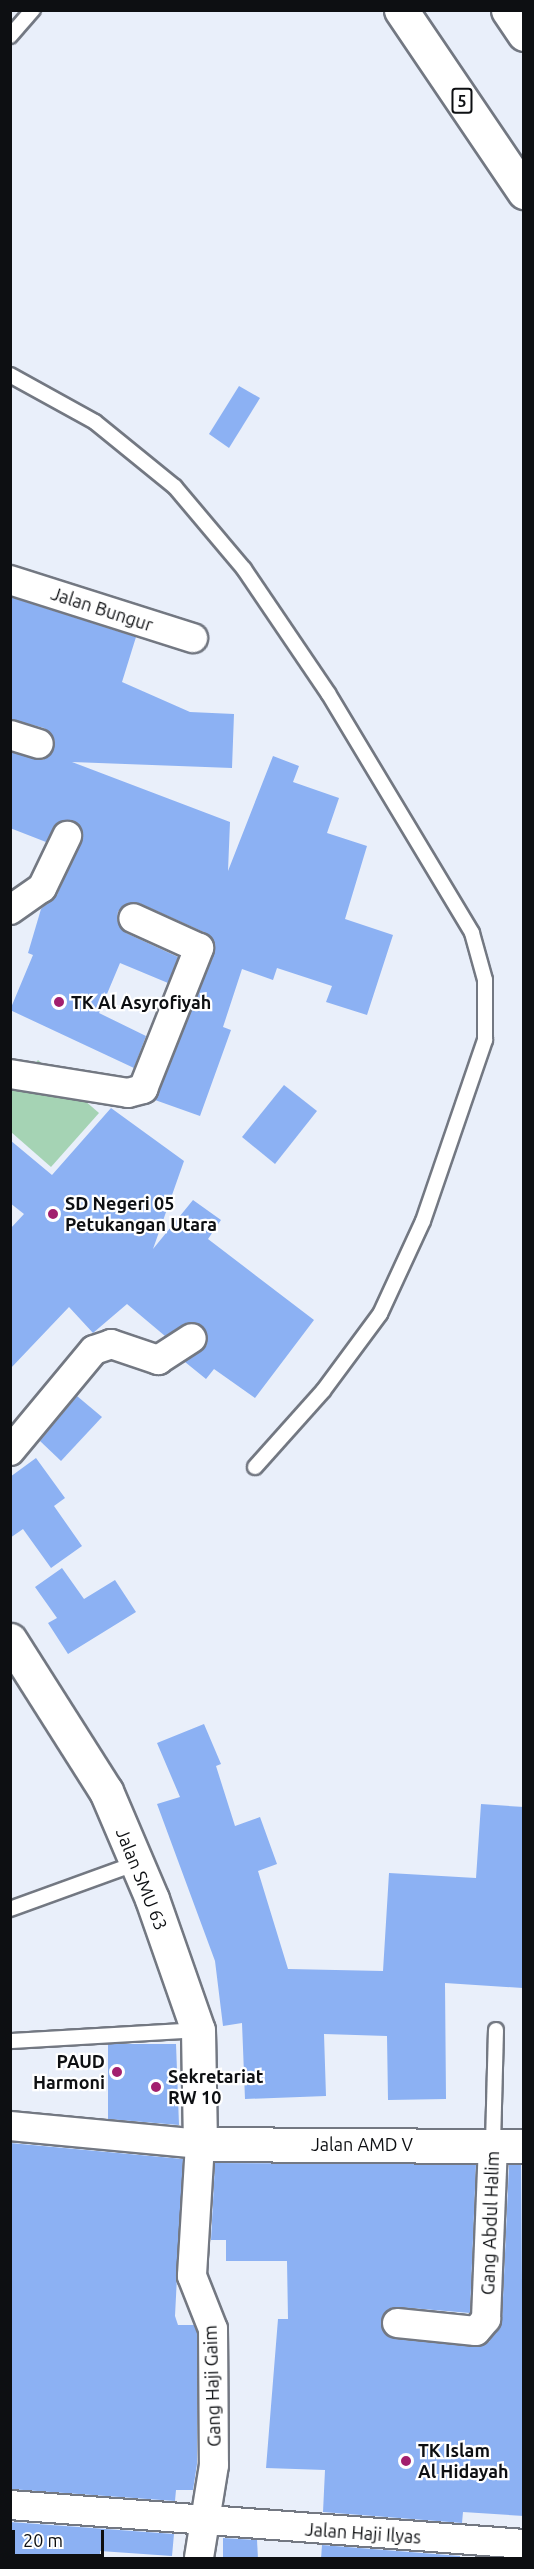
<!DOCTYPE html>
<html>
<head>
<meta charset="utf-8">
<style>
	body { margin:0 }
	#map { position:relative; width:534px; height:2569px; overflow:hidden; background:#e9effa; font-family:Ubuntu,sans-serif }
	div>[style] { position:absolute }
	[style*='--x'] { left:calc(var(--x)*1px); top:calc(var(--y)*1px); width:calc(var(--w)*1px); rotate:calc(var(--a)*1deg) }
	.green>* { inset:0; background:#a5d3b4 }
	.building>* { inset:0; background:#8cb1f3 }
	.roads { filter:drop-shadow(2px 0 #737882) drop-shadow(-2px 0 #737882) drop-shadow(0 2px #737882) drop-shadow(0 -2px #737882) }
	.service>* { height:14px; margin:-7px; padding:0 7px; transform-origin:7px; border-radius:7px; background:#fff }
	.minor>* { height:28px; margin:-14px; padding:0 14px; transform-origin:14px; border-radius:14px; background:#fff }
	.tertiary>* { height:33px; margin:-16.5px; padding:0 16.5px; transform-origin:16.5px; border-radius:16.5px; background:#fff }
	.motorway>* { height:33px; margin:-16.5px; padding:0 16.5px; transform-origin:16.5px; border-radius:16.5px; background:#fff }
	.dots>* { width:16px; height:16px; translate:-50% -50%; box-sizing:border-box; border:3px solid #fff; border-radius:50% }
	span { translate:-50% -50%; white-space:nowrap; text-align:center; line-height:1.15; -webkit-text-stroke:4.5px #fff; paint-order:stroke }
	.shield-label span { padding:2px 4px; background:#fff; border:2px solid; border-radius:4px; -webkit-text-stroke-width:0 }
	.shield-label { font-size:16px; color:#0d0f12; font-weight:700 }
	.street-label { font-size:18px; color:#0d0f12 }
	.poi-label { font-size:18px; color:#0d0f12; font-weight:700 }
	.left { translate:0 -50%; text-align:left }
	.right { translate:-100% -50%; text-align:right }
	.frame { position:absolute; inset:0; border:12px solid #0d0f12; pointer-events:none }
	.scale { position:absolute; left:12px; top:2530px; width:92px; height:27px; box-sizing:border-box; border:3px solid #0d0f12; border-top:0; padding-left:8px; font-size:18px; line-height:21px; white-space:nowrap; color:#0d0f12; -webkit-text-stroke:4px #fff; paint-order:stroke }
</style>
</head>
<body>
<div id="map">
	<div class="green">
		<i style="clip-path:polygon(38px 1060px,99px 1113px,51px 1167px,11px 1132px,11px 1091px)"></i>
	</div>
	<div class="building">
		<i style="clip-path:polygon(239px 386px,260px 398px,229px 448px,209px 434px)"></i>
		<i style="clip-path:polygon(10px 597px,136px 637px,122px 682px,190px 712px,234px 714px,232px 768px,72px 762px,230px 822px,228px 871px,273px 756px,299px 766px,293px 782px,339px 798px,327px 833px,367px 846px,345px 919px,393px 935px,367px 1015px,326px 1002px,332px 986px,277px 968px,273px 980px,242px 969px,223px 1027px,231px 1030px,200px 1116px,155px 1100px,214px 954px,206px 933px,139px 903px,118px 911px,117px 920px,126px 933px,178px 957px,168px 983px,120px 963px,99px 1013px,146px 1036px,134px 1068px,10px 1010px,33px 955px,28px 953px,41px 909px,57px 895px,83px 835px,80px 826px,66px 820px,57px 823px,46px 842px,10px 828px,10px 752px,43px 760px,55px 741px,44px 728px,10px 719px)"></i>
		<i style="clip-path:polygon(284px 1085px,317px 1111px,275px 1164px,242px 1137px)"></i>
		<i style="clip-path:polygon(111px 1108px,184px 1161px,153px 1249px,193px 1200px,221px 1220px,208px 1239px,314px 1320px,255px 1398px,214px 1369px,206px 1379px,185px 1362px,207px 1345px,200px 1324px,184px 1324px,165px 1336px,127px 1304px,93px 1333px,69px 1307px,10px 1369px,10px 1229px,24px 1214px,10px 1203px,10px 1140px,52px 1175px)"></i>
		<i style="clip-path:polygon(77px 1396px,102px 1417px,61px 1461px,40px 1441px)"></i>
		<i style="clip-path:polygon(36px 1458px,65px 1498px,54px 1506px,82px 1546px,51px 1568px,23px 1529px,10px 1538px,10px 1477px)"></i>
		<i style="clip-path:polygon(62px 1568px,84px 1599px,115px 1580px,136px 1612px,68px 1654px,48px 1623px,57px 1618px,35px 1587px)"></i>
		<i style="clip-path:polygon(204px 1724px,221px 1764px,216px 1766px,235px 1826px,260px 1817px,277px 1864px,258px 1871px,288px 1969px,383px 1971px,389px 1873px,476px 1878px,481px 1804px,524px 1807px,523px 1988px,445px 1983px,446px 2099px,388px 2100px,387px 2036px,324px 2034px,326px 2096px,245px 2099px,242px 2023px,223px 2026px,215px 1961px,157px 1804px,180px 1797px,157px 1743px)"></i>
		<i style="clip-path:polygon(108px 2044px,176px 2044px,179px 2125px,108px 2119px)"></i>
		<i style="clip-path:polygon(10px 2143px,183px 2159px,175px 2316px,178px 2325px,194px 2325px,197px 2332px,197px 2464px,193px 2490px,176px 2490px,175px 2501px,10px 2489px)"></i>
		<i style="clip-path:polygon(215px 2163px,476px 2164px,470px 2313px,398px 2307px,384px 2313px,381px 2322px,395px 2339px,474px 2347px,489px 2342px,502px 2320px,509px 2165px,521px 2165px,524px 2516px,463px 2512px,462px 2523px,323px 2512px,325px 2470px,266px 2468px,278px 2319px,288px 2319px,287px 2261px,226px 2261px,226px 2240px,211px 2240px)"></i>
		<i style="clip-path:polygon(10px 2522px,174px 2534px,172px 2556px,100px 2551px,100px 2559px,10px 2559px)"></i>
		<i style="clip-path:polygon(223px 2538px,257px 2540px,258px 2559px,223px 2559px)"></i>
		<i style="clip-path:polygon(322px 2545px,460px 2556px,460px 2559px,321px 2559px)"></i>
	</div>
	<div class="roads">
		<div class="service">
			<i style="--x:10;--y:36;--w:35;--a:-49"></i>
			<i style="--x:10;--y:375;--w:97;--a:28.9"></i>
			<i style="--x:95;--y:422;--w:103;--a:39.1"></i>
			<i style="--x:175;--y:487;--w:107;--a:49.9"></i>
			<i style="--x:244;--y:569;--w:150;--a:55.9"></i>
			<i style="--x:328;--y:693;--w:280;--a:59"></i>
			<i style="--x:472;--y:933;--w:49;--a:74.5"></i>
			<i style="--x:485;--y:980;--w:60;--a:90"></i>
			<i style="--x:485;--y:1040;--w:191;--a:108.9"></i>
			<i style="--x:423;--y:1221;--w:102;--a:114.8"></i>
			<i style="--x:380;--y:1314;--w:96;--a:126.5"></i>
			<i style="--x:323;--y:1391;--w:102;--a:131.8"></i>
			<i style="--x:10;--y:1909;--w:135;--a:-19.9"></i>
			<i style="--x:10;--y:2041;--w:188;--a:-3.3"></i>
			<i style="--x:493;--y:2144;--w:114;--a:-88.5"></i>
		</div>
		<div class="minor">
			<i style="--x:10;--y:580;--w:192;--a:17.6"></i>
			<i style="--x:10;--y:735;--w:30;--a:17"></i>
			<i style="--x:10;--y:910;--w:39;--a:-35"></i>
			<i style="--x:42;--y:888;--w:58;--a:-64.3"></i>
			<i style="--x:10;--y:1074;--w:120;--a:9.1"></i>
			<i style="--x:128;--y:1093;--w:16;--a:-15"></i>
			<i style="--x:143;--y:1089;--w:152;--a:-68.3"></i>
			<i style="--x:199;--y:948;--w:72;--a:-155.6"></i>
			<i style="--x:10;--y:1451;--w:131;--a:-50.3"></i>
			<i style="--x:94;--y:1350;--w:18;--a:-19"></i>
			<i style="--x:111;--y:1344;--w:50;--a:18.8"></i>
			<i style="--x:158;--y:1360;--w:40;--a:-32.9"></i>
			<i style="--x:10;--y:2126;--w:191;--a:5.4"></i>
			<i style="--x:200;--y:2144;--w:132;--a:93.5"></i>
			<i style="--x:192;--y:2276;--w:57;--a:68.4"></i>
			<i style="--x:213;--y:2329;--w:136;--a:89.6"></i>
			<i style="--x:214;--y:2465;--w:94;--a:99.2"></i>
			<i style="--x:397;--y:2323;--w:79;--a:5.8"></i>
			<i style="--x:476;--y:2331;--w:16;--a:-50"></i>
			<i style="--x:486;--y:2319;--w:175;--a:-87.7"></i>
			<i style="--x:10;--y:2505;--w:515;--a:4.34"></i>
		</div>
		<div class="tertiary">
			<i style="--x:10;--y:1640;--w:179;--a:57.6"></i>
			<i style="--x:106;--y:1791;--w:117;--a:66.9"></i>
			<i style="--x:152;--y:1899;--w:139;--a:70.7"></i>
			<i style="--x:198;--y:2030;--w:114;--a:89"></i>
			<i style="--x:200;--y:2144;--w:324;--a:0.4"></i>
		</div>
		<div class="motorway">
			<i style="--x:401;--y:10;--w:220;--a:55.9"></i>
			<i style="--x:508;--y:10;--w:29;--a:56"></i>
		</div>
	</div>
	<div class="dots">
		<i style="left:59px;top:1002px;background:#a21f6e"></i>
		<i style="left:53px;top:1214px;background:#a21f6e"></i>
		<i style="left:117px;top:2072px;background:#a21f6e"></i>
		<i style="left:156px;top:2087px;background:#a21f6e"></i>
		<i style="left:406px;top:2461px;background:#a21f6e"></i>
	</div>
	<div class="shield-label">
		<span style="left:462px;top:101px">5</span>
	</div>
	<div class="street-label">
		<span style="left:102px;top:609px;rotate:18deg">Jalan Bungur</span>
		<span style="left:142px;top:1879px;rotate:68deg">Jalan SMU 63</span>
		<span style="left:362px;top:2144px">Jalan AMD V</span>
		<span style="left:490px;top:2223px;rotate:-88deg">Gang Abdul Halim</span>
		<span style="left:212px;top:2386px;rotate:-92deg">Gang Haji Gaim</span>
		<span style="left:363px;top:2533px;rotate:4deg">Jalan Haji Ilyas</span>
	</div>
	<div class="poi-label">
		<span class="left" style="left:71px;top:1002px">TK Al Asyrofiyah</span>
		<span class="left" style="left:65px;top:1214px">SD Negeri 05<br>Petukangan Utara</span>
		<span class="right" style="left:105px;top:2072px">PAUD<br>Harmoni</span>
		<span class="left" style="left:168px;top:2087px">Sekretariat<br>RW 10</span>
		<span class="left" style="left:418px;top:2461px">TK Islam<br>Al Hidayah</span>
	</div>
	<div class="frame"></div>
	<div class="scale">20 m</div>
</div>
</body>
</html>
